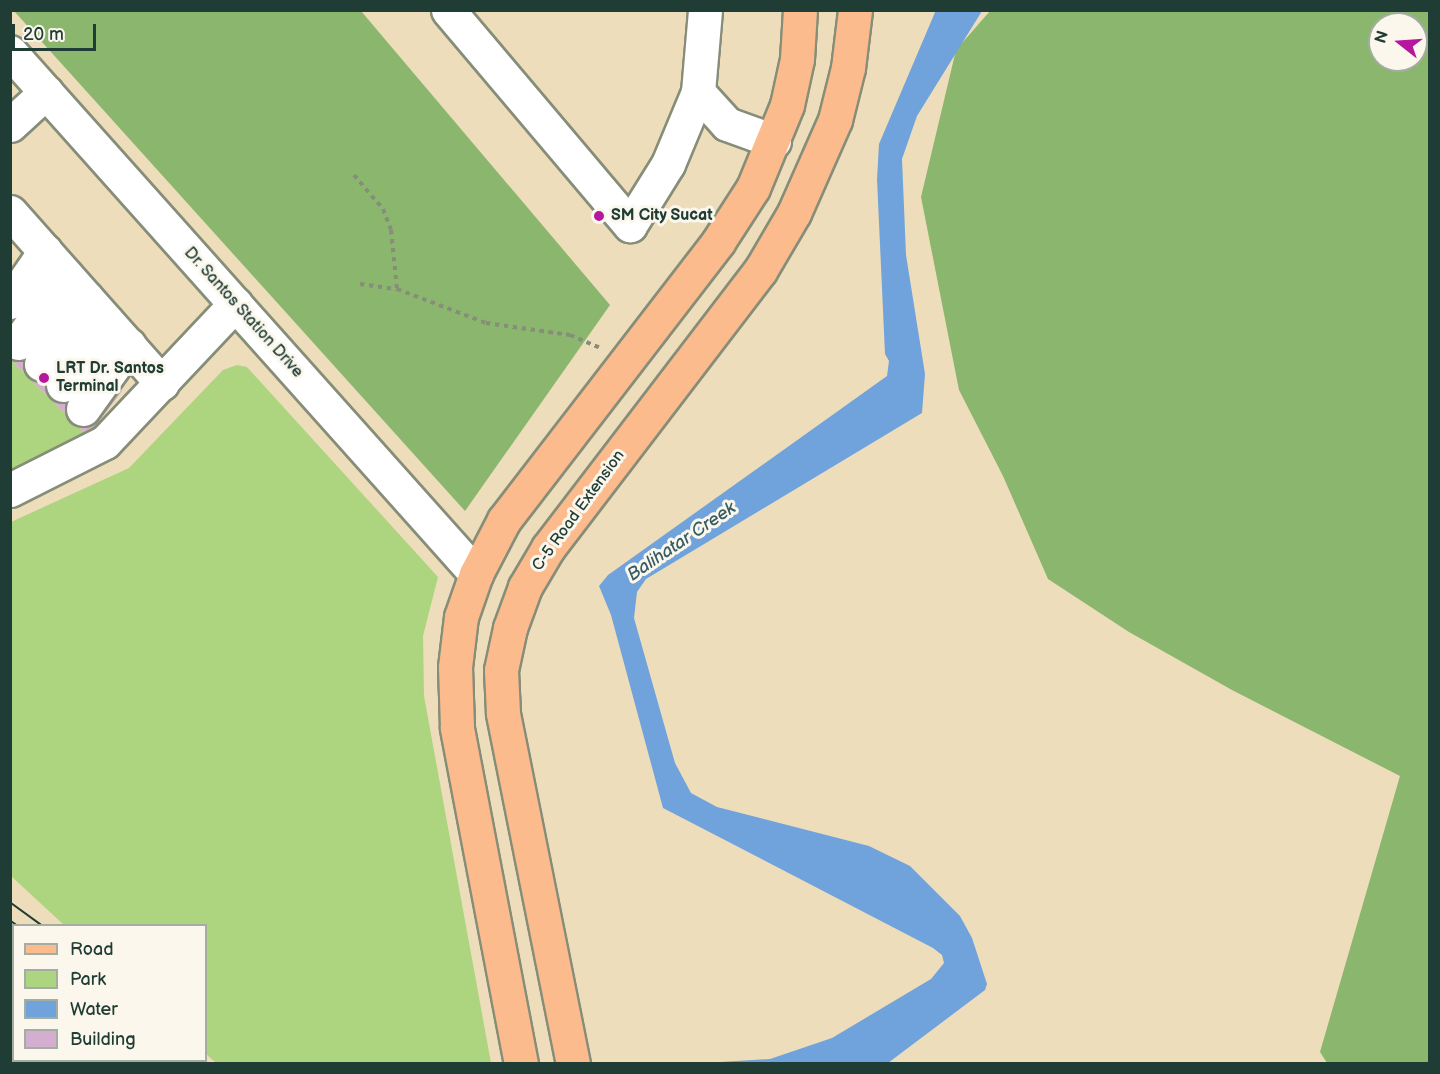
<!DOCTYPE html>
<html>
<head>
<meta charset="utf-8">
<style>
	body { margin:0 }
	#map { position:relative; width:1440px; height:1074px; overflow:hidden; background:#edddbb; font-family:"Balsamiq Sans",sans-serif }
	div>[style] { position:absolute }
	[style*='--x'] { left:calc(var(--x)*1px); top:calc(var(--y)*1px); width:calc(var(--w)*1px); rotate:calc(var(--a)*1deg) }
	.green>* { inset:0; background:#add47e }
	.forest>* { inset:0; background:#8ab66d }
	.water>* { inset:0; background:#70a3dc }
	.building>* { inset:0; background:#d3aecf }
	.path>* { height:4px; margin-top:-2px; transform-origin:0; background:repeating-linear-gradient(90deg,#868d78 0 4.5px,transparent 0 9px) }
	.roads { filter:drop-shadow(2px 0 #868d78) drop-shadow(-2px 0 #868d78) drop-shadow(0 2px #868d78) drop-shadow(0 -2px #868d78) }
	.minor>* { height:33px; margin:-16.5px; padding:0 16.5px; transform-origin:16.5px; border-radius:16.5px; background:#fff }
	.major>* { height:33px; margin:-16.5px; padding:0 16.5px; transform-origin:16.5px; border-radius:16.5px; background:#fbbb8c }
	.tram>* { height:1.5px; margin:-0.75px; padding:0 0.75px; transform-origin:0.75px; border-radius:0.75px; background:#1f3d34 }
	.dots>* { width:16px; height:16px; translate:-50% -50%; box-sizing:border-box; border:3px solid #fbf7ec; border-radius:50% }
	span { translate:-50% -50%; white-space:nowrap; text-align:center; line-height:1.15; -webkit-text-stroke:6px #fbf7ec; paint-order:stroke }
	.poi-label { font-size:16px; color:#1f3d34; font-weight:700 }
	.left { translate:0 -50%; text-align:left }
	.street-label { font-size:16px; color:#1f3d34 }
	.water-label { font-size:18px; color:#375c66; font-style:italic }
	.frame { position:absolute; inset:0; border:12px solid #1f3d34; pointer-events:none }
	.legend { position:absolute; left:12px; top:924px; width:195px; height:138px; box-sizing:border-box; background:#fbf7ec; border:2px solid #a3ada2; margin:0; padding:8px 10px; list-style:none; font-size:18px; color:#1f3d34 }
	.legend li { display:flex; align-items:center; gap:12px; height:30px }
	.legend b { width:30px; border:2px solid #a3ada2 }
	.north { position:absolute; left:1368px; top:12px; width:60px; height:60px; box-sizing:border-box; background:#fbf7ec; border:2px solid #a3ada2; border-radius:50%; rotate:287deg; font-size:16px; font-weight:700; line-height:24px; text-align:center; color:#1f3d34 }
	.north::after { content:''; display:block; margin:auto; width:21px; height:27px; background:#b5179e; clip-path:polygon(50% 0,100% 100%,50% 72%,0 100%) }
	.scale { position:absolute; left:12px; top:24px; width:84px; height:27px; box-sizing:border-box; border:3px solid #1f3d34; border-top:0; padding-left:8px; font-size:18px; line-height:21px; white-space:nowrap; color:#1f3d34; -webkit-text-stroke:4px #fbf7ec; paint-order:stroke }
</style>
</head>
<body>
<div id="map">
	<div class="green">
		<i style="clip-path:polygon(10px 359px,88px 436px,11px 472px,10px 472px)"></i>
		<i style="clip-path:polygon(237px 365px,247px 367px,438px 577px,423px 636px,424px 696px,491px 1063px,216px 1063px,206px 1054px,206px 926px,64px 925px,11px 876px,11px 522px,129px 468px,223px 370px)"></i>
	</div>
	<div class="forest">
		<i style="clip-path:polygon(14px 11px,361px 11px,610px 305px,465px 511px)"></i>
		<i style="clip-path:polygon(evenodd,990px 11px,1429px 11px,1429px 1063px,1327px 1063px,1320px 1052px,1400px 776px,1232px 690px,1129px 632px,1048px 579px,1003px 476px,959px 390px,921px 197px,956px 50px,990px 11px,1380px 24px,1416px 24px,1416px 60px,1380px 60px,1380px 24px)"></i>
	</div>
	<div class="water">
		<i style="clip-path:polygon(936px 10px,982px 11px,917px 116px,902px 159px,906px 255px,925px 374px,922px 413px,646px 579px,637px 592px,634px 618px,675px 763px,691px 793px,717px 807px,869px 846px,910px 866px,960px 916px,972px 938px,987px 984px,985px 990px,888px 1063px,704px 1063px,770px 1059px,832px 1038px,931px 979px,944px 963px,942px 955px,933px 948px,663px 808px,611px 615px,599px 586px,608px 575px,887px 376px,889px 361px,885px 354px,877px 179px,879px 144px)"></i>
	</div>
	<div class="building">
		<i style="clip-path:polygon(10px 340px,122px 391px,88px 436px,10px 359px)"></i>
	</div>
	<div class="path">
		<i style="--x:354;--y:175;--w:45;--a:49.5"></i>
		<i style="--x:383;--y:209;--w:22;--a:69"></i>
		<i style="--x:391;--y:230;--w:59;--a:84.2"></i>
		<i style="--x:360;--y:284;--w:37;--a:8"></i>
		<i style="--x:397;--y:289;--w:95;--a:20.9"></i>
		<i style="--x:486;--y:323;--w:85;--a:8.1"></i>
		<i style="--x:570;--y:335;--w:34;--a:23"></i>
	</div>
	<div class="roads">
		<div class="minor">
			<i style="--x:448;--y:10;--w:282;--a:49.8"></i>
			<i style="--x:630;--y:225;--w:72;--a:-58.1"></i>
			<i style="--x:668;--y:164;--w:78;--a:-67.4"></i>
			<i style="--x:698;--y:92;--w:82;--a:-85.1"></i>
			<i style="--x:10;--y:52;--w:700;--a:48.24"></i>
			<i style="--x:698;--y:92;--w:43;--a:47.8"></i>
			<i style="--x:727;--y:124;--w:50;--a:19.9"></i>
			<i style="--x:10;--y:125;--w:49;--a:-42.5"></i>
			<i style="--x:10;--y:212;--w:229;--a:48.4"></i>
			<i style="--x:10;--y:302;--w:62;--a:-55.5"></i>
			<i style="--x:18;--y:343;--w:83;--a:-54.8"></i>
			<i style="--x:41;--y:364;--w:80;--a:-55.1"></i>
			<i style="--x:63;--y:385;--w:77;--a:-54.5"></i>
			<i style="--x:83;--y:409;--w:79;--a:-54.3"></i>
			<i style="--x:10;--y:490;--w:106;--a:-26.8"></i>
			<i style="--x:105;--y:442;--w:190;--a:-46.7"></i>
		</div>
		<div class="major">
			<i style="--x:521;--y:1064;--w:343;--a:-100.8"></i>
			<i style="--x:457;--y:727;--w:60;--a:-91.9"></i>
			<i style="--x:455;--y:667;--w:50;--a:-83.2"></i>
			<i style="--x:461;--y:617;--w:46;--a:-70.8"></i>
			<i style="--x:476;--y:574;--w:61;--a:-62.6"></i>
			<i style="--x:504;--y:520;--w:351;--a:-52.4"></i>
			<i style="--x:718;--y:242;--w:64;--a:-57.1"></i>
			<i style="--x:753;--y:188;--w:90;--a:-67.7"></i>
			<i style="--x:787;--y:105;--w:47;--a:-77.7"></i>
			<i style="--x:797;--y:59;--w:49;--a:-86.5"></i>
			<i style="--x:573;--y:1064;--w:358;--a:-101.3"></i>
			<i style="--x:503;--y:713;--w:43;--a:-92.7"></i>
			<i style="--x:501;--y:670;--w:43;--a:-77.9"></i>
			<i style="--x:510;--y:628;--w:44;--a:-69.9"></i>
			<i style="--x:525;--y:587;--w:45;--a:-59.5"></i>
			<i style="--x:548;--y:548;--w:349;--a:-52.6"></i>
			<i style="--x:760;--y:271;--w:67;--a:-59.6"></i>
			<i style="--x:794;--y:213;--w:102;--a:-66.2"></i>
			<i style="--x:835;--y:120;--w:54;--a:-76"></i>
			<i style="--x:848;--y:68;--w:58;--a:-83.1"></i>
		</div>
	</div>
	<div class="tram">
		<i style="--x:10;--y:902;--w:41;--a:36"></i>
		<i style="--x:10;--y:920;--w:10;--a:37"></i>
		<i style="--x:153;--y:1060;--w:5;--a:53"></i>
		<i style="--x:175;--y:1060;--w:6;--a:45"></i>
		<i style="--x:196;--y:1060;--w:6;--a:45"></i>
	</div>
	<div class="dots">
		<i style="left:599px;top:216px;background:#b5179e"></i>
		<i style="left:44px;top:378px;background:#b5179e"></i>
	</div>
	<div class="poi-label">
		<span class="left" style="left:611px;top:216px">SM City Sucat</span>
		<span class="left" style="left:56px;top:378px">LRT Dr. Santos<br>Terminal</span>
	</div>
	<div class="street-label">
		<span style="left:243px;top:313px;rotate:48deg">Dr. Santos Station Drive</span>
		<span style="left:579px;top:511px;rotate:-54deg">C-5 Road Extension</span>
	</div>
	<div class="water-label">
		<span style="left:682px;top:542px;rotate:-34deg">Balihatar Creek</span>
	</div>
	<div class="frame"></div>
	<ul class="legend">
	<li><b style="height:8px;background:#fbbb8c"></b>Road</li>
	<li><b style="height:16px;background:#add47e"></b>Park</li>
	<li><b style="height:16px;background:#70a3dc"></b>Water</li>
	<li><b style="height:16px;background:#d3aecf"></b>Building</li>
	</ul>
	<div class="north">N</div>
	<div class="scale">20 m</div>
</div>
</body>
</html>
